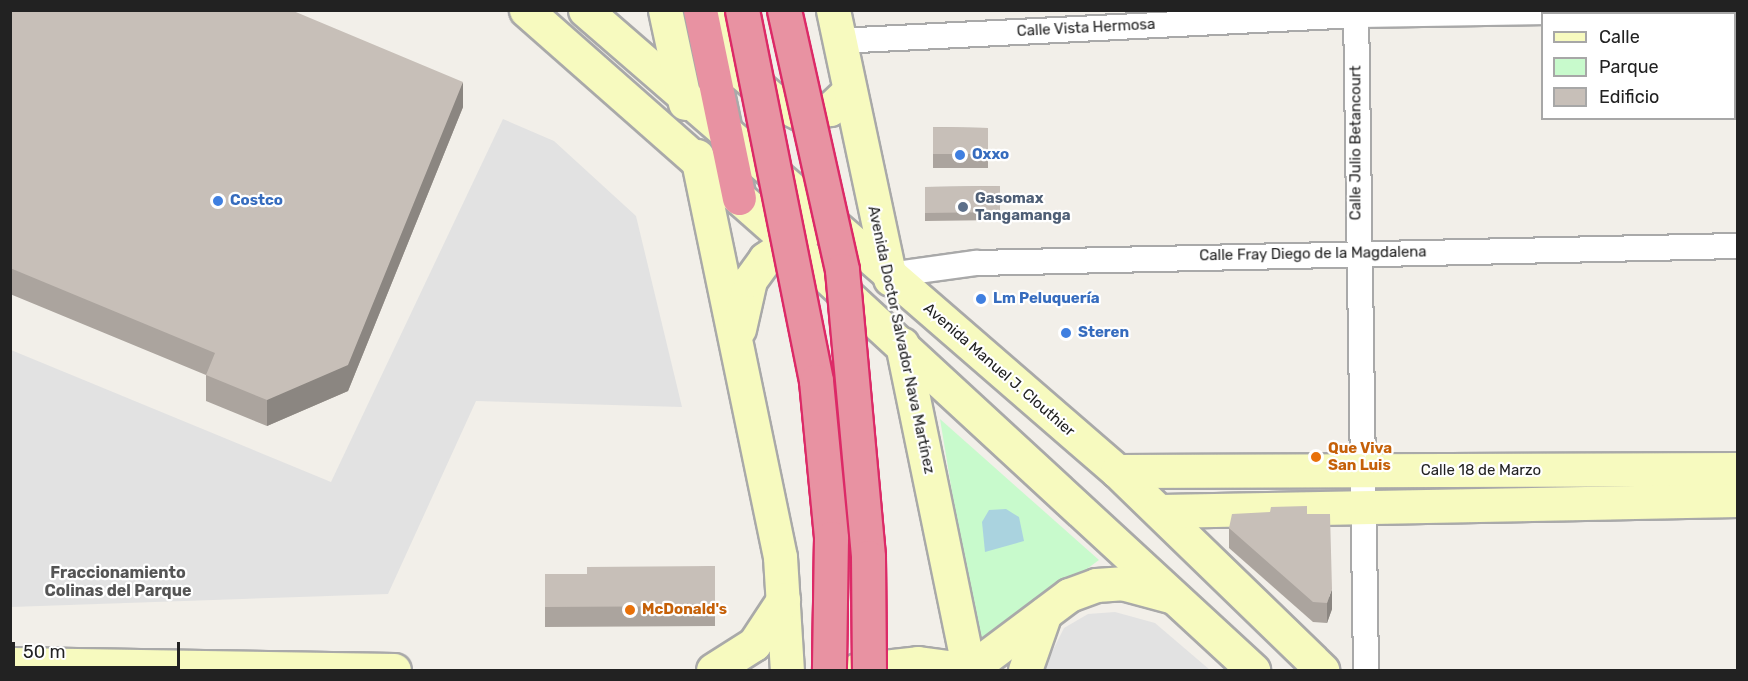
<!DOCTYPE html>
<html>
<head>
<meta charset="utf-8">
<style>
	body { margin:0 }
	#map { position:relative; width:1748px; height:681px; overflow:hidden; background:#f2efe9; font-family:Rubik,sans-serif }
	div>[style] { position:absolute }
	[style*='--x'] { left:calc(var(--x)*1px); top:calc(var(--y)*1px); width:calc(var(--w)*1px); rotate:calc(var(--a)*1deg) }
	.park>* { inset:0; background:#c8facc }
	.parking>* { inset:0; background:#e2e2e2 }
	.water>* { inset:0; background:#aad3df }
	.roads { filter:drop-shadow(2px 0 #a9a9a9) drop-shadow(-2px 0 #a9a9a9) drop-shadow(0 2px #a9a9a9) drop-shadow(0 -2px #a9a9a9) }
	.street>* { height:24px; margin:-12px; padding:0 12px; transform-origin:12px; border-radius:12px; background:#fff }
	.secondary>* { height:33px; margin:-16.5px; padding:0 16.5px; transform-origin:16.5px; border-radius:16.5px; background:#f7fabf }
	.highway>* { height:33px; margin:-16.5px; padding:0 16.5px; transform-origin:16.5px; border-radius:16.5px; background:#e892a2 }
	.bridges { filter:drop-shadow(2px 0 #dc2a67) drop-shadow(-2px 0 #dc2a67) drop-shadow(0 2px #dc2a67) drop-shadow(0 -2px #dc2a67) }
	.highway-bridge>* { height:33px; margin:-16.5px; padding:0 16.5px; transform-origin:16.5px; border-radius:16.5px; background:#e892a2 }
	.wall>* { inset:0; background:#aba49e }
	.shaded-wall>* { inset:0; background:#8b8681 }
	.building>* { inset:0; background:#c7bfb8 }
	.dots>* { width:16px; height:16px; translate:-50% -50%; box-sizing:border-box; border:3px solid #fff; border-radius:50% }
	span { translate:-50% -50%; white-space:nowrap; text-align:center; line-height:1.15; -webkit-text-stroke:4.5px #fff; paint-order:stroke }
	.street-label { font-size:15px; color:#222 }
	.shop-label { font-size:15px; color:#366cbe; font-weight:700 }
	.left { translate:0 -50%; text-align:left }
	.service-label { font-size:15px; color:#4e5e75; font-weight:700 }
	.food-label { font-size:15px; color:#c56008; font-weight:700 }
	.neighbourhood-label { font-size:16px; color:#555; font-weight:700 }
	.frame { position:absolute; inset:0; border:12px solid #222; pointer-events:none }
	.legend { position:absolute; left:1541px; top:12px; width:195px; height:108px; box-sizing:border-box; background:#fff; border:2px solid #a7a7a7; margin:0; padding:8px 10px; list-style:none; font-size:18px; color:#222 }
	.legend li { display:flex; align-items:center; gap:12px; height:30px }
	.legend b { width:30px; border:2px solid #a7a7a7 }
	.scale { position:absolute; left:12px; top:642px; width:168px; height:27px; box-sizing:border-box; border:3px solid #222; border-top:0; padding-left:8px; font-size:18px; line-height:21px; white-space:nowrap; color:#222; -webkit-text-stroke:4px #fff; paint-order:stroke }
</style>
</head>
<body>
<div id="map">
	<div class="park">
		<i style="clip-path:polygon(940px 419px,1099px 560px,978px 649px)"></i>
	</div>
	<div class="parking">
		<i style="clip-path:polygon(503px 119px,554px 141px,636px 216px,682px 407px,476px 401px,388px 594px,11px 607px,11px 350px,331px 482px)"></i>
		<i style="clip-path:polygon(1115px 612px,1155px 623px,1210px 670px,1043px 670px,1064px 628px,1088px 614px)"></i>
	</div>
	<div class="water">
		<i style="clip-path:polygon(1006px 509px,1019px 517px,1024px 541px,985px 552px,982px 522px,989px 510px)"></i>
	</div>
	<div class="roads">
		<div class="street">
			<i style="--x:1356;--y:10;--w:660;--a:89.13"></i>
			<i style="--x:838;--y:41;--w:519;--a:-2.87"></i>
			<i style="--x:1356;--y:15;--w:337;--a:-0.9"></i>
			<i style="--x:889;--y:275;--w:88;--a:-7.9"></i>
			<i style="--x:976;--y:263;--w:762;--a:-1.28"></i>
		</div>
		<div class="secondary">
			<i style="--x:526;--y:10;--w:349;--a:41.4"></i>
			<i style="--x:788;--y:241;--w:633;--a:42.69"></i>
			<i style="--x:585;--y:10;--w:704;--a:40.91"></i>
			<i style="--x:1117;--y:471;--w:286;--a:44.1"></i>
			<i style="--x:665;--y:10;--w:95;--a:77.9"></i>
			<i style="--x:708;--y:10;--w:29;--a:72"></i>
			<i style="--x:717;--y:38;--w:43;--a:54.5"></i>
			<i style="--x:742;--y:73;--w:45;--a:40.5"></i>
			<i style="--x:776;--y:102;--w:28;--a:26"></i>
			<i style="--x:801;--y:114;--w:29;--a:-10"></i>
			<i style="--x:830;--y:109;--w:23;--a:-43"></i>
			<i style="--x:833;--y:10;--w:275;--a:78"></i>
			<i style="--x:697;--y:156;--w:409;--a:78.3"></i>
			<i style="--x:780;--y:557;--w:113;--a:86.5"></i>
			<i style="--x:739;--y:329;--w:50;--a:-77.3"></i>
			<i style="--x:750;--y:280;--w:26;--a:-54"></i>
			<i style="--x:765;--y:259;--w:50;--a:-34.3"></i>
			<i style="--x:902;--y:344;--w:333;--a:78.4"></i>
			<i style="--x:1117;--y:471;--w:621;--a:-0.18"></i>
			<i style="--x:1161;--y:511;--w:577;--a:-1.09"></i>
			<i style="--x:10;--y:664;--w:384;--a:0.9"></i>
			<i style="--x:713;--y:670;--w:49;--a:-32.4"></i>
			<i style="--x:754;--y:644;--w:53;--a:-56.6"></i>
			<i style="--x:857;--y:670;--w:61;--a:-6.5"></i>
			<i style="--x:918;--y:663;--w:51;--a:7.8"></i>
			<i style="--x:969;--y:670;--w:125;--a:-36.9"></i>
			<i style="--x:1069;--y:595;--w:29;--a:-20"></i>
			<i style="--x:1096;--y:585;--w:26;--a:-4"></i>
			<i style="--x:1122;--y:583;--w:50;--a:15.2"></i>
			<i style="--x:1025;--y:670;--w:60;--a:-70.7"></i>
		</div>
		<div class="highway">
			<i style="--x:700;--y:10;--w:192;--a:78.3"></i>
		</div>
	</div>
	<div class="bridges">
		<div class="highway-bridge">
			<i style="--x:742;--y:10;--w:378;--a:78.7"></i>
			<i style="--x:816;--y:381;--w:158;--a:84.5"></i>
			<i style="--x:831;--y:538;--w:132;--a:90.9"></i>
			<i style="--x:784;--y:10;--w:266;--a:77.4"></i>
			<i style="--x:842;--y:270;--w:288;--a:84.8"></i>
			<i style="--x:868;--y:557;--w:113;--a:89.5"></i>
		</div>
	</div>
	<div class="wall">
		<i style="clip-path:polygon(10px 10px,463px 107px,348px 391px,267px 426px,206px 401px,206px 375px,10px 294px)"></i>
		<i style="clip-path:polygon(933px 127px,988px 128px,988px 168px,933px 168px)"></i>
		<i style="clip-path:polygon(1000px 186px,1000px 220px,925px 221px,925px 187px)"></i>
		<i style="clip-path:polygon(1307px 514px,1332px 609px,1327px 623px,1313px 622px,1229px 548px,1229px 528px)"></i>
		<i style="clip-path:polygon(715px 566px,715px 626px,545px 627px,545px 574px,587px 574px)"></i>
	</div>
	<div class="shaded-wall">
		<i style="clip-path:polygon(463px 82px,463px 107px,348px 391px,267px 426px,267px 400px)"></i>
		<i style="clip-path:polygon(1332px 589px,1332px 609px,1327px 623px,1327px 603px)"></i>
	</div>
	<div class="building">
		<i style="clip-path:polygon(10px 10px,291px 10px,463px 82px,348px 365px,267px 400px,206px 375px,215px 353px,10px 268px)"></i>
		<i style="clip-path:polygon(933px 127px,988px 128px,988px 154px,933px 154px)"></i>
		<i style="clip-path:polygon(1000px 186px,1000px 212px,925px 213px,925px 187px)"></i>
		<i style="clip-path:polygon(1307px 506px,1307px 514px,1330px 514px,1332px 589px,1327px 603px,1313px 602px,1229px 528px,1232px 514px,1270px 512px,1271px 507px)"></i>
		<i style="clip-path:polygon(715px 566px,715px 606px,545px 607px,545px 574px,587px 574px,587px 567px)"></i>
	</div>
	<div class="dots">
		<i style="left:960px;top:155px;background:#3f7fe0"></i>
		<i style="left:218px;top:201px;background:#3f7fe0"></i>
		<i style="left:963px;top:207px;background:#5c6f8a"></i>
		<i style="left:981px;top:299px;background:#3f7fe0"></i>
		<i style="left:1066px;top:333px;background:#3f7fe0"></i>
		<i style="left:1316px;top:457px;background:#e8710a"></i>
		<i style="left:630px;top:610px;background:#e8710a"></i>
	</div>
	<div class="street-label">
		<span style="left:1086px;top:28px;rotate:-3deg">Calle Vista Hermosa</span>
		<span style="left:1356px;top:143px;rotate:-90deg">Calle Julio Betancourt</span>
		<span style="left:1313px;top:254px;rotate:-1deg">Calle Fray Diego de la Magdalena</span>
		<span style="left:901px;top:340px;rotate:78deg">Avenida Doctor Salvador Nava Martínez</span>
		<span style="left:999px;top:370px;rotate:41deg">Avenida Manuel J. Clouthier</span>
		<span style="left:1481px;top:471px">Calle 18 de Marzo</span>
	</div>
	<div class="shop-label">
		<span class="left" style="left:972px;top:155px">Oxxo</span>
		<span class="left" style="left:230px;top:201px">Costco</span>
		<span class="left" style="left:993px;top:299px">Lm Peluquería</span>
		<span class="left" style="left:1078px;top:333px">Steren</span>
	</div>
	<div class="service-label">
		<span class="left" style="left:975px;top:207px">Gasomax<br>Tangamanga</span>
	</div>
	<div class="food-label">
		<span class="left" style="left:1328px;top:457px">Que Viva<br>San Luis</span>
		<span class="left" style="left:642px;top:610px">McDonald's</span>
	</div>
	<div class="neighbourhood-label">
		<span style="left:118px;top:582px">Fraccionamiento<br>Colinas del Parque</span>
	</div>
	<div class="frame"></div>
	<ul class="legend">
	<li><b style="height:8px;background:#f7fabf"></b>Calle</li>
	<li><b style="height:16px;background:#c8facc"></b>Parque</li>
	<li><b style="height:16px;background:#c7bfb8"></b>Edificio</li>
	</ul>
	<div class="scale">50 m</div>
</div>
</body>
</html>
